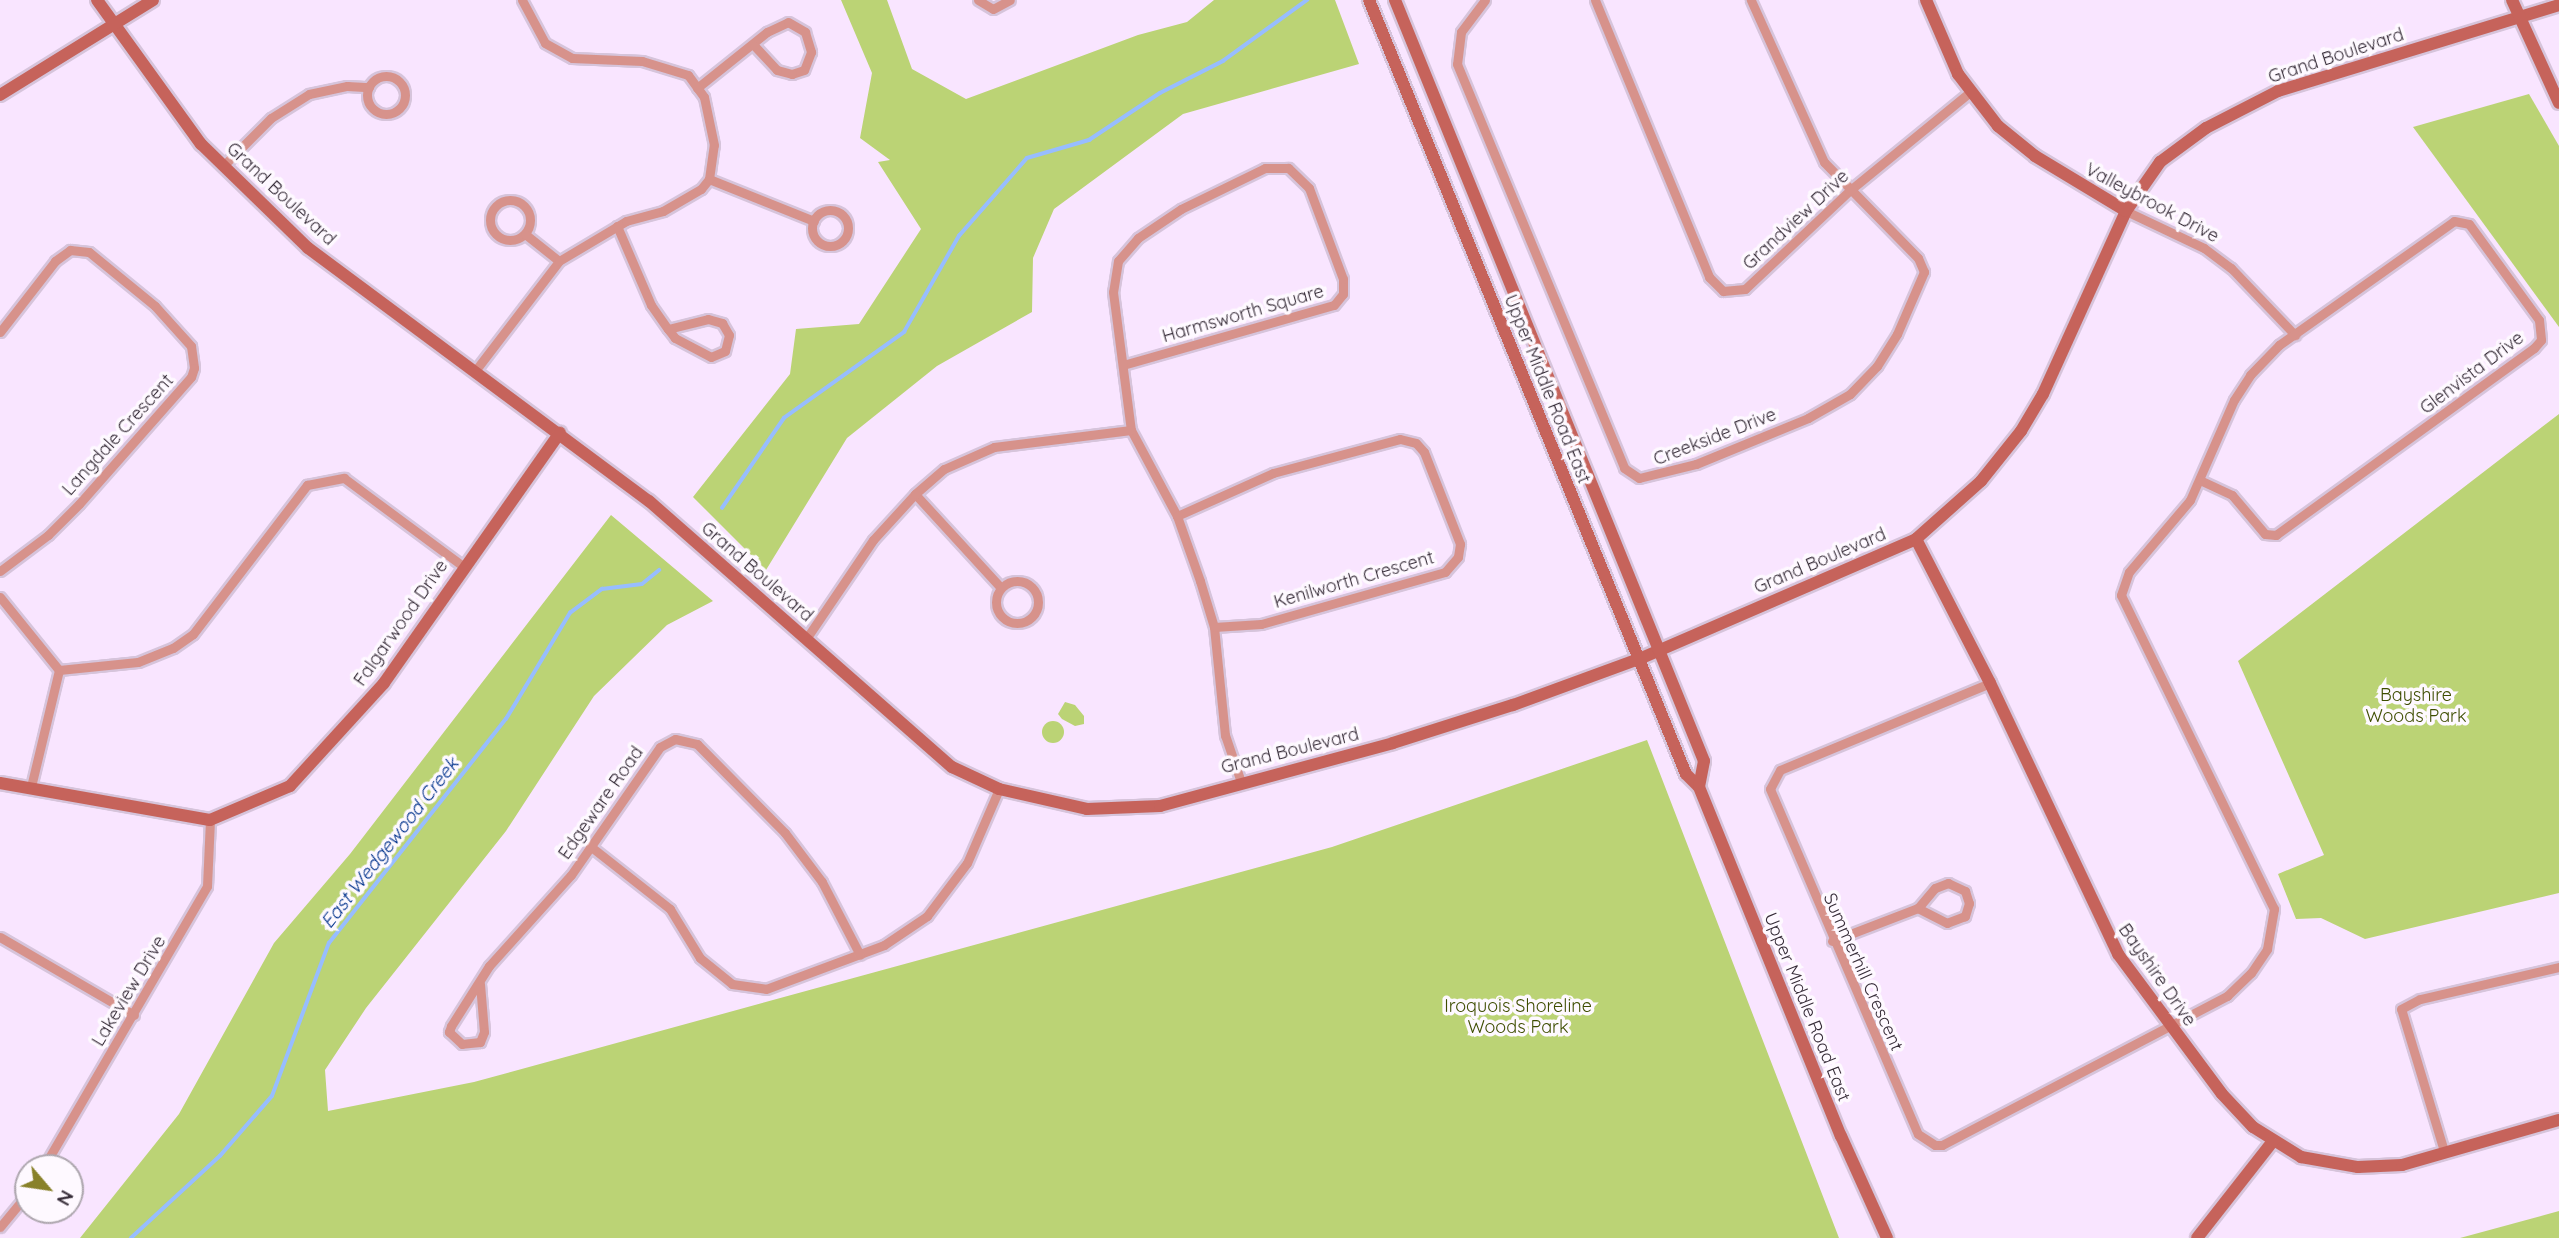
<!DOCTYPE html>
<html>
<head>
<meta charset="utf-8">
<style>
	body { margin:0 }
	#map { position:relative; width:2559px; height:1238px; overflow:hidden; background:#f9e5ff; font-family:Quicksand,sans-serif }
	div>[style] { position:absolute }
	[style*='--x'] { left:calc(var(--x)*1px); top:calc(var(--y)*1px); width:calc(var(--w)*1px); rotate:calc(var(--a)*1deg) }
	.green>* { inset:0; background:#bbd375 }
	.round { border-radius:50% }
	.stream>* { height:3.5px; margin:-1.75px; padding:0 1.75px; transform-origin:1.75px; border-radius:1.75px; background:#97bdff }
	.roads { filter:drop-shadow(2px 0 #d6c4db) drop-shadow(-2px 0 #d6c4db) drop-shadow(0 2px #d6c4db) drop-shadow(0 -2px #d6c4db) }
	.street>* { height:9px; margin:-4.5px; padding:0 4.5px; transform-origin:4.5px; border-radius:4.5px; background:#d7928b }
	.street>.ring { margin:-4.5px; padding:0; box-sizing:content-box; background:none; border:9px solid #d7928b; border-radius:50% }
	.secondary>* { height:12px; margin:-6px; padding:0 6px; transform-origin:6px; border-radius:6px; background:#c6635b }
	span { translate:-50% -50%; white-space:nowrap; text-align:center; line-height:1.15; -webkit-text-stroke:7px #fef9ff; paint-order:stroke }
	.street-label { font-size:18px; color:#352b37 }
	.park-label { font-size:18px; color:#3e4d00 }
	.water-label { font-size:19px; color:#00328c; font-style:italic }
	.north { position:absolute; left:14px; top:1154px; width:70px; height:70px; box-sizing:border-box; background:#fef9ff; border:2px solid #aea7af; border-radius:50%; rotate:119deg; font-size:19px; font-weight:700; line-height:28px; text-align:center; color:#352b37 }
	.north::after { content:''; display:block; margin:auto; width:24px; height:32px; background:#888129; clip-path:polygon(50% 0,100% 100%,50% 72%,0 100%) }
</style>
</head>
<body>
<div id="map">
	<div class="green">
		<i style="clip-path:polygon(841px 0,887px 0,912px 69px,966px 99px,1138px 35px,1187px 22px,1214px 0,1335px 0,1359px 64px,1183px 114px,1054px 209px,1033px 258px,1032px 312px,937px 366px,847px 438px,766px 570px,693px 497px,790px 374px,796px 329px,859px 324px,921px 229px,878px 162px,890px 160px,860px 138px,872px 73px)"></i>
		<i style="clip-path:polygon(2529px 94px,2559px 146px,2559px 327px,2413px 127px)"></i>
		<i style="clip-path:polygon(2559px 414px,2559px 893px,2365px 939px,2321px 918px,2296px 919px,2278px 874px,2324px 855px,2238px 661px)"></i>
		<i style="clip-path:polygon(611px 515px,713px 601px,667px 625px,594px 696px,506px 831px,366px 1008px,325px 1070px,328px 1111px,474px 1082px,1332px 847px,1647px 740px,1839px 1238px,80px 1238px,179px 1114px,274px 943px,350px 854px)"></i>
		<i style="clip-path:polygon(1065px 702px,1075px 705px,1084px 716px,1084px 724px,1075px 726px,1062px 719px,1058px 714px)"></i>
		<i class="round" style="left:1042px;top:721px;width:22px;height:22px"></i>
		<i style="clip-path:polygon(2559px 1211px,2559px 1238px,2460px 1238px)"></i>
	</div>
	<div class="stream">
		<i style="--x:722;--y:508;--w:109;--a:-55.4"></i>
		<i style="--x:784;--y:418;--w:148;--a:-35.6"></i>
		<i style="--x:904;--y:332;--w:111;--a:-60.2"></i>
		<i style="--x:959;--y:236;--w:103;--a:-48.9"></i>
		<i style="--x:1027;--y:158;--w:65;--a:-16.2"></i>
		<i style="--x:1089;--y:140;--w:85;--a:-33.5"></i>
		<i style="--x:1160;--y:93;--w:71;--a:-26.9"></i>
		<i style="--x:1223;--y:61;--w:104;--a:-36"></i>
		<i style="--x:131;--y:1238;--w:121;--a:-42.7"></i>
		<i style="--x:220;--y:1156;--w:79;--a:-49.1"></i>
		<i style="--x:272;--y:1096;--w:163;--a:-69.6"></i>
		<i style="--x:329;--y:943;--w:285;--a:-51.7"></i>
		<i style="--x:506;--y:719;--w:124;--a:-58.9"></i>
		<i style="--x:570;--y:613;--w:40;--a:-37"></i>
		<i style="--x:602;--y:589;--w:40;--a:-7.1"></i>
		<i style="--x:642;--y:584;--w:22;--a:-39"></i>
	</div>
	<div class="roads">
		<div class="street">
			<i style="--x:978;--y:0;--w:17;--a:31"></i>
			<i style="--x:993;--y:9;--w:19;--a:-28"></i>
			<i style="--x:1485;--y:0;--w:40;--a:127"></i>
			<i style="--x:1461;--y:32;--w:32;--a:97"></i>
			<i style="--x:1457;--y:64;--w:437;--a:67.5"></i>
			<i style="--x:1624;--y:468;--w:18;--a:34"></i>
			<i style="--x:1639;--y:478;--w:59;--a:-13.8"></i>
			<i style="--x:1696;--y:464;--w:121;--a:-22.3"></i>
			<i style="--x:1808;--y:418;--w:48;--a:-29.7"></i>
			<i style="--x:1850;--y:394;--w:39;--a:-46"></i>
			<i style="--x:1877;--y:366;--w:38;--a:-58"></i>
			<i style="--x:1897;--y:334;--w:68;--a:-66.5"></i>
			<i style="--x:1924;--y:272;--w:15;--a:-113"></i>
			<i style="--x:1918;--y:258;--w:134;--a:-134.4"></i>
			<i style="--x:1824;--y:162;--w:178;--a:-114.3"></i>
			<i style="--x:1595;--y:0;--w:300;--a:67.6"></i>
			<i style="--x:1709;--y:277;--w:20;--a:45"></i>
			<i style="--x:1723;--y:291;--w:22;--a:-5"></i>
			<i style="--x:1745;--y:289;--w:143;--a:-43.3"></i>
			<i style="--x:1849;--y:191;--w:156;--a:-39.3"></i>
			<i class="ring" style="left:367px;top:76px;width:29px;height:29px"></i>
			<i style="--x:697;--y:88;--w:90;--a:-38.7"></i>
			<i style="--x:767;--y:32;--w:23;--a:-25"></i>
			<i style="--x:788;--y:22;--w:20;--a:30"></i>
			<i style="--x:805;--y:32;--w:21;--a:73"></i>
			<i style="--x:811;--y:52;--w:19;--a:111"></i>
			<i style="--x:804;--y:70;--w:13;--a:162"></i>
			<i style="--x:792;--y:74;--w:16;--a:-165"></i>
			<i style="--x:777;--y:70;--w:33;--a:-133"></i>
			<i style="--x:225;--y:164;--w:65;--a:-45"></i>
			<i style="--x:271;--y:118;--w:45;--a:-32.3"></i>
			<i style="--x:309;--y:94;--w:39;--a:-12"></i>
			<i style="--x:347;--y:86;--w:22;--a:3"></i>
			<i style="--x:709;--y:179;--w:113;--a:21.8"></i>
			<i class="ring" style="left:490px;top:200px;width:31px;height:31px"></i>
			<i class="ring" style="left:812px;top:210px;width:27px;height:27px"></i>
			<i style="--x:2126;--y:211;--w:86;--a:25.4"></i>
			<i style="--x:2204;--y:248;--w:34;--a:37"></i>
			<i style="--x:2231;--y:268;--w:93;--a:46.3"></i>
			<i style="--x:617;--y:226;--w:86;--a:66.7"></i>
			<i style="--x:651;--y:305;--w:29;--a:55"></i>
			<i style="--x:525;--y:234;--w:43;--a:38.5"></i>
			<i style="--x:708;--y:319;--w:15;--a:16"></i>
			<i style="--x:722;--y:323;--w:14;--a:60"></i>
			<i style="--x:729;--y:335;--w:16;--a:104"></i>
			<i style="--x:725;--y:351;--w:15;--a:157"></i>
			<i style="--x:711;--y:357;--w:41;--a:-152.2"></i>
			<i style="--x:675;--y:338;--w:11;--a:-128"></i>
			<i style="--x:668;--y:329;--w:41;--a:-14"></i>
			<i style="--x:0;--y:332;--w:90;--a:-52.2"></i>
			<i style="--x:55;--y:261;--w:19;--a:-36"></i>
			<i style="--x:70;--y:250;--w:19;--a:6"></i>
			<i style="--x:89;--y:252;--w:85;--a:39.3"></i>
			<i style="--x:155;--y:306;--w:54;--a:48"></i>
			<i style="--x:191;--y:346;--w:22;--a:82"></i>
			<i style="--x:194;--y:368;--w:9;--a:108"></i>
			<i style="--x:191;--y:377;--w:169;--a:131.4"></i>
			<i style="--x:79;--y:504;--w:44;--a:135"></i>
			<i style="--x:48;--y:535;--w:60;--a:143.1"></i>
			<i style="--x:1123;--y:365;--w:219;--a:-15.9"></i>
			<i style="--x:1334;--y:305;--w:14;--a:-51"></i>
			<i style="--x:1343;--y:294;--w:15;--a:-90"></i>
			<i style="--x:1343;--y:279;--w:97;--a:-110.5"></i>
			<i style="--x:1309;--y:188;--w:29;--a:-136"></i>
			<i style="--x:1288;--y:168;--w:23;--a:180"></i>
			<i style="--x:1265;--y:168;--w:93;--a:154"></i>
			<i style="--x:1181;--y:209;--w:52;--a:146"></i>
			<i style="--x:1138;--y:238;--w:30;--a:131"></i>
			<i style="--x:1118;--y:261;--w:31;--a:99"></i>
			<i style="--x:1113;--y:292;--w:139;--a:82.6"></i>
			<i style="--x:1131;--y:430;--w:98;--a:61.9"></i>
			<i style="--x:1177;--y:516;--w:69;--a:70.5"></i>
			<i style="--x:1200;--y:581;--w:48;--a:73.1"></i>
			<i style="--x:1214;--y:627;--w:109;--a:84.2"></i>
			<i style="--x:1225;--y:735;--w:50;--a:71.2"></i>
			<i style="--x:475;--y:371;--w:138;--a:-52.6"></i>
			<i style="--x:559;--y:261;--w:78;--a:-30.8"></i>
			<i style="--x:626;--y:221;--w:38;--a:-15"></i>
			<i style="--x:663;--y:211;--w:44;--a:-30.1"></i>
			<i style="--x:701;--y:189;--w:13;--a:-51"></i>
			<i style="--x:709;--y:179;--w:34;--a:-82"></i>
			<i style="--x:714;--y:145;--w:49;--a:-101.8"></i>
			<i style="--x:704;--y:97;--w:27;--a:-126"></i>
			<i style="--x:688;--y:75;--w:48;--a:-163.1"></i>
			<i style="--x:642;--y:61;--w:70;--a:-177.5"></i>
			<i style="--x:572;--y:58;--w:31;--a:-151"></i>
			<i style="--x:545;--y:43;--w:49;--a:-118.1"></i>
			<i style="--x:915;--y:494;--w:127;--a:47.5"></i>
			<i style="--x:1177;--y:516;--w:105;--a:-24.1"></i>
			<i style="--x:1273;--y:473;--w:131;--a:-15"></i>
			<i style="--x:1400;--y:439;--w:16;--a:14"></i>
			<i style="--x:1416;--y:443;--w:12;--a:48"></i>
			<i style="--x:1424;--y:452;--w:99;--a:68.6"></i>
			<i style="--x:1460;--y:544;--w:13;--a:99"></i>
			<i style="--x:1458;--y:557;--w:20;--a:131"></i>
			<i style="--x:1445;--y:572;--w:191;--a:164.2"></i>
			<i style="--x:1261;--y:624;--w:47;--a:176.3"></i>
			<i class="ring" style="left:996px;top:581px;width:33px;height:33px"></i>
			<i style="--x:0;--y:597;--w:94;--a:51.1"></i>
			<i style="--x:59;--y:670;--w:120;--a:103.5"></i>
			<i style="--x:806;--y:639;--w:120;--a:-55.9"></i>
			<i style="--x:873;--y:540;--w:62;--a:-47.6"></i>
			<i style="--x:915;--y:494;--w:38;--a:-41"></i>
			<i style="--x:944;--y:469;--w:55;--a:-23.7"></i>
			<i style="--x:994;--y:447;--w:138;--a:-7.1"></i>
			<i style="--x:59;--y:670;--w:79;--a:-5.8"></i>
			<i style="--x:138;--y:662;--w:38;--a:-22"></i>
			<i style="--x:173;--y:648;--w:24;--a:-35"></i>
			<i style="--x:193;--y:634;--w:188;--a:-52.6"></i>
			<i style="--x:307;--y:485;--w:38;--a:-11"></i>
			<i style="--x:344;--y:478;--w:148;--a:36.5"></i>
			<i style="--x:1990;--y:683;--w:227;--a:157.5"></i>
			<i style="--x:1780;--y:770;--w:21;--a:118"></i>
			<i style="--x:1770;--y:789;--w:375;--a:66.8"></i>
			<i style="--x:1918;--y:1134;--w:20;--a:33"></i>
			<i style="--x:1935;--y:1145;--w:7;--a:0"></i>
			<i style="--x:1942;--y:1145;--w:322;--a:-27.6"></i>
			<i style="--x:2227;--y:996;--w:33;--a:-44"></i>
			<i style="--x:2251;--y:973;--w:29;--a:-56"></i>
			<i style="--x:2267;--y:949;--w:41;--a:-80.1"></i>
			<i style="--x:2274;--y:909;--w:349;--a:-116"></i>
			<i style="--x:2121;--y:595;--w:24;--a:-71"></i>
			<i style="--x:2129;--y:572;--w:94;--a:-49.7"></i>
			<i style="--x:2190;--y:500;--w:109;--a:-66.3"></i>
			<i style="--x:2234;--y:400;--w:30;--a:-57"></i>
			<i style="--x:2250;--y:375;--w:42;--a:-46"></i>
			<i style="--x:2279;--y:345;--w:214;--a:-35.3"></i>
			<i style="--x:2454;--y:221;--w:15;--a:11"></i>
			<i style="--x:2469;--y:224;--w:119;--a:53.9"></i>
			<i style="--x:2539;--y:320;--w:20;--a:84"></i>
			<i style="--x:2541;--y:340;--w:11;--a:131"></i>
			<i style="--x:2534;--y:348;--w:319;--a:144.1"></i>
			<i style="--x:2276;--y:535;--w:11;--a:-175"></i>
			<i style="--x:2265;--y:534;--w:51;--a:-130.2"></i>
			<i style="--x:2232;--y:495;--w:35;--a:-155"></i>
			<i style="--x:590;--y:846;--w:102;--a:38.2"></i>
			<i style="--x:670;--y:909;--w:57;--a:58.5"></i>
			<i style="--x:700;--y:958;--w:41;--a:39.1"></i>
			<i style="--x:732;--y:984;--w:34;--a:8"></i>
			<i style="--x:766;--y:989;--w:126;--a:-20.4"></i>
			<i style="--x:884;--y:945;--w:52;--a:-34"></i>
			<i style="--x:927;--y:916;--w:66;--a:-53"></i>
			<i style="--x:967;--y:863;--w:81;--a:-66.6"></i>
			<i style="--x:1948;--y:883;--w:19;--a:25"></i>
			<i style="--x:1965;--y:891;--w:13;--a:72"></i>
			<i style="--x:1969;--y:903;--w:14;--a:107"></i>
			<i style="--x:1965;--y:916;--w:19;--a:159"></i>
			<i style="--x:1947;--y:923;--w:33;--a:-153"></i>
			<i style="--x:1918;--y:908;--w:26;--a:-50"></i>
			<i style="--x:1935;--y:888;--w:14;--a:-21"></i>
			<i style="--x:0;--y:937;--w:155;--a:30.2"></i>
			<i style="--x:1832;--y:941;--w:92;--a:-21"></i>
			<i style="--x:480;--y:984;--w:48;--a:85.2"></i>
			<i style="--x:484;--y:1032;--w:11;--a:112"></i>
			<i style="--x:480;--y:1042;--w:18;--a:174"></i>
			<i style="--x:462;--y:1044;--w:18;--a:-137"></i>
			<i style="--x:449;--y:1032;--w:6;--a:-72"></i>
			<i style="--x:451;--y:1026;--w:71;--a:-57.7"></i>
			<i style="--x:489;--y:966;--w:122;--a:-48"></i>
			<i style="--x:571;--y:875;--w:156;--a:-55.2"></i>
			<i style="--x:660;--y:747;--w:17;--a:-28"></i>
			<i style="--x:675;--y:739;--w:23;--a:13"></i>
			<i style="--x:697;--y:744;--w:125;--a:45.3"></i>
			<i style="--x:785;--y:833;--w:61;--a:52.9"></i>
			<i style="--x:822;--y:882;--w:82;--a:62.5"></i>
			<i style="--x:2444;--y:1151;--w:148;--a:-106.8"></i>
			<i style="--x:2401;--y:1009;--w:21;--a:-28"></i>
			<i style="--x:2420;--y:999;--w:143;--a:-13"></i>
			<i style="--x:43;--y:1168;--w:326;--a:-59.8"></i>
			<i style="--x:207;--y:886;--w:66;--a:-87.4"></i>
			<i style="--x:0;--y:1227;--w:44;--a:-50.5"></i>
		</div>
		<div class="secondary">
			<i style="--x:97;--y:0;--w:178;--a:54.2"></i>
			<i style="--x:201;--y:144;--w:149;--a:44.2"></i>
			<i style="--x:308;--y:248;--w:425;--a:36.6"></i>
			<i style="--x:649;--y:501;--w:403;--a:41.3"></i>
			<i style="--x:952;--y:767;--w:52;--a:25.1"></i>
			<i style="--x:999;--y:789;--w:90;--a:12.8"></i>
			<i style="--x:1087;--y:809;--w:73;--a:-2.4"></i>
			<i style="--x:1160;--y:806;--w:241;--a:-15.1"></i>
			<i style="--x:1393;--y:743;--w:126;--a:-17.6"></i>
			<i style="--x:1513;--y:705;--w:134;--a:-20.1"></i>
			<i style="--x:1639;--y:659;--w:302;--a:-23.4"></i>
			<i style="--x:1916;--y:539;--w:87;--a:-41.7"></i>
			<i style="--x:1981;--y:481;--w:64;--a:-51.3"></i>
			<i style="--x:2021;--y:431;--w:43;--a:-59.3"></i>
			<i style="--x:2043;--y:394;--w:201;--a:-65.6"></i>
			<i style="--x:2126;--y:211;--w:60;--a:-55.2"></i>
			<i style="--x:2160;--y:162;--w:57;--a:-36.5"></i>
			<i style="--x:2206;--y:128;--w:81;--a:-27.2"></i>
			<i style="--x:2278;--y:91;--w:294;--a:-17"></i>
			<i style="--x:1369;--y:0;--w:836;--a:67.73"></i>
			<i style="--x:1686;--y:774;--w:18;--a:45"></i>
			<i style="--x:1699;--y:787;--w:377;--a:67.9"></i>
			<i style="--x:1841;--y:1136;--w:112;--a:65.7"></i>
			<i style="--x:1395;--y:0;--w:821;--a:67.9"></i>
			<i style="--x:1704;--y:761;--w:26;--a:101"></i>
			<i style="--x:1926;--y:0;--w:81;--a:66.6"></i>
			<i style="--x:1958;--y:74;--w:66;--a:52.4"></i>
			<i style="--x:1998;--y:126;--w:48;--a:39"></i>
			<i style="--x:2035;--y:156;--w:106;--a:31.1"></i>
			<i style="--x:2512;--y:0;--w:113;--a:65.5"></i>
			<i style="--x:0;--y:95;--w:180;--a:-31.8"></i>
			<i style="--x:1916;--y:539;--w:162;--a:62.8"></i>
			<i style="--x:1990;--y:683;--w:300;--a:64.7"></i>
			<i style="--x:2118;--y:954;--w:174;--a:53.4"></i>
			<i style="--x:2222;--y:1094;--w:45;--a:46.8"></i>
			<i style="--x:2253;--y:1127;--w:57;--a:32"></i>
			<i style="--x:2301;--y:1157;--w:58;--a:10"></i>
			<i style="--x:2358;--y:1167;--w:44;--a:-2.6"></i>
			<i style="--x:2402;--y:1165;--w:163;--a:-16"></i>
			<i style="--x:0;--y:783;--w:213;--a:10"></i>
			<i style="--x:210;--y:820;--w:87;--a:-23"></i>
			<i style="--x:290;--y:786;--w:139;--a:-47.6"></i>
			<i style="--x:384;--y:683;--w:306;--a:-54.9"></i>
			<i style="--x:2197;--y:1238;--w:123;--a:-51.9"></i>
		</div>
	</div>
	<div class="street-label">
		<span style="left:2336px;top:56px;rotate:-18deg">Grand Boulevard</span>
		<span style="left:281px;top:194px;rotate:43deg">Grand Boulevard</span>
		<span style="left:2152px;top:203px;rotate:28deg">Valleybrook Drive</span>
		<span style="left:1796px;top:220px;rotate:-43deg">Grandview Drive</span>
		<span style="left:1243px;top:314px;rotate:-16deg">Harmsworth Square</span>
		<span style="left:2472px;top:373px;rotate:-37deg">Glenvista Drive</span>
		<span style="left:1547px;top:389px;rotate:68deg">Upper Middle Road East</span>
		<span style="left:118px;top:435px;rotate:-48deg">Langdale Crescent</span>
		<span style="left:1715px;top:437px;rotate:-21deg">Creekside Drive</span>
		<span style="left:1820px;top:561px;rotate:-23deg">Grand Boulevard</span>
		<span style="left:757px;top:572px;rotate:41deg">Grand Boulevard</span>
		<span style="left:1354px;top:580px;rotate:-16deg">Kenilworth Crescent</span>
		<span style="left:401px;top:623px;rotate:-55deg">Falgarwood Drive</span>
		<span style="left:1290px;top:751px;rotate:-14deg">Grand Boulevard</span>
		<span style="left:601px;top:803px;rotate:-55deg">Edgeware Road</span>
		<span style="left:1863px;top:972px;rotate:66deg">Summerhill Crescent</span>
		<span style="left:2157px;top:975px;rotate:55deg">Bayshire Drive</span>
		<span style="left:129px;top:991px;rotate:-59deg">Lakeview Drive</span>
		<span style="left:1807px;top:1007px;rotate:68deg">Upper Middle Road East</span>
	</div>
	<div class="park-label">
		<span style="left:2416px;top:706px">Bayshire<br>Woods Park</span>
		<span style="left:1518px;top:1017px">Iroquois Shoreline<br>Woods Park</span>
	</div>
	<div class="water-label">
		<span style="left:390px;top:843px;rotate:-52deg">East Wedgewood Creek</span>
	</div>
	<div class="north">N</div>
</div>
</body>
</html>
